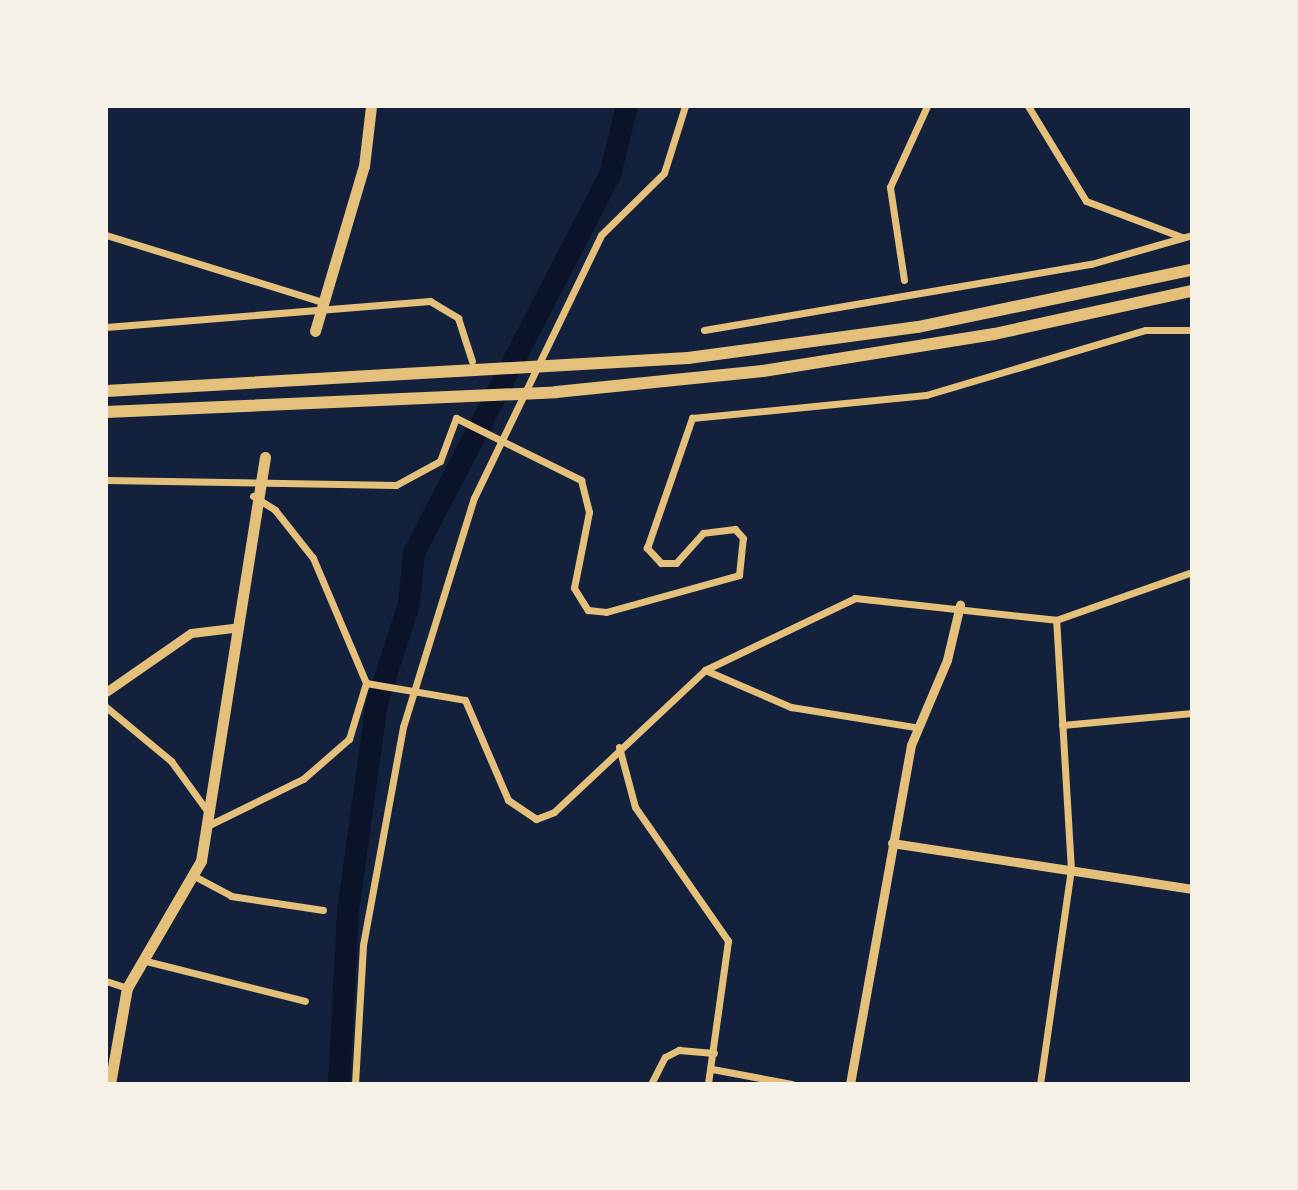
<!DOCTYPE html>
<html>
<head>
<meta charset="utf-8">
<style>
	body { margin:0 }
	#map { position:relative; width:1298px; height:1190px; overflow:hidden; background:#14213d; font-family:"Golos Text",sans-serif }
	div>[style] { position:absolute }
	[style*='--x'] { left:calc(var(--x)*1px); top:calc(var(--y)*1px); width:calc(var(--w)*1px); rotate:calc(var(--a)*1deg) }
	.river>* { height:22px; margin:-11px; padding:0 11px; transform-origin:11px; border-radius:11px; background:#0b132b }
	.minor>* { height:7px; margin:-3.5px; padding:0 3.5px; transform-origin:3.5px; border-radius:3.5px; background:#e5c07b }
	.tertiary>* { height:9px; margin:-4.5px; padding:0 4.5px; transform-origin:4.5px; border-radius:4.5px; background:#e5c07b }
	.primary>* { height:11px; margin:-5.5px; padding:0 5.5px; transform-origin:5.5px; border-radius:5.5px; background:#e5c07b }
	.motorway>* { height:12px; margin:-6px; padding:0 6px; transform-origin:6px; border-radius:6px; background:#e5c07b }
	span { translate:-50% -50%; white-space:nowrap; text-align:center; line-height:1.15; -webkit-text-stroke:7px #f6f1e7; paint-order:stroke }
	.frame { position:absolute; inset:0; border:108px solid #f6f1e7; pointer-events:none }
</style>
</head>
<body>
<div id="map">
	<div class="river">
		<i style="--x:339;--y:1084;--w:173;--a:-87"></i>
		<i style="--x:348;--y:911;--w:210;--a:-82.1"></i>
		<i style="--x:377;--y:703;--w:104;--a:-72.1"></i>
		<i style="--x:409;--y:604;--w:51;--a:-84.4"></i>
		<i style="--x:414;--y:553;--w:426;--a:-62.6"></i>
		<i style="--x:610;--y:175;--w:71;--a:-76.2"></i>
	</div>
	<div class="minor">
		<i style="--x:1028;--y:106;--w:111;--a:58.6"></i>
		<i style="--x:1086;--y:201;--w:103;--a:20.6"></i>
		<i style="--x:106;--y:235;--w:227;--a:17.2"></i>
		<i style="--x:904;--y:280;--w:94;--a:-98.6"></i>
		<i style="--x:890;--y:187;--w:89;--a:-65.4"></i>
		<i style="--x:106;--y:327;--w:325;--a:-4.6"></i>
		<i style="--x:430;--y:301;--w:33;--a:31"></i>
		<i style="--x:458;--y:318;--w:45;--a:72"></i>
		<i style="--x:704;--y:330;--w:393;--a:-9.7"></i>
		<i style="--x:1091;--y:264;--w:105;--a:-16"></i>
		<i style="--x:106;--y:480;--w:290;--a:1"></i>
		<i style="--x:396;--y:485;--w:50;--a:-28.6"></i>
		<i style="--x:440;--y:461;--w:46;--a:-69.6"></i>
		<i style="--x:456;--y:418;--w:140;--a:26.4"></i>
		<i style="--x:581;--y:480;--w:33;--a:76"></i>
		<i style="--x:589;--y:512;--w:77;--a:101.2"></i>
		<i style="--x:574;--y:588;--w:26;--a:58"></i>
		<i style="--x:588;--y:610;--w:18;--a:6"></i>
		<i style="--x:606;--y:612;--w:138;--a:-15.5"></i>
		<i style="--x:739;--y:575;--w:37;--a:-84"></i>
		<i style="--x:743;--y:538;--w:12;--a:-132"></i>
		<i style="--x:735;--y:529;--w:32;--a:173"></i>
		<i style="--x:703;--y:533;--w:40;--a:132"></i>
		<i style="--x:676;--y:563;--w:15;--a:180"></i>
		<i style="--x:661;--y:563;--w:21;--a:-133"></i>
		<i style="--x:647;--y:548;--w:138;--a:-70.9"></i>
		<i style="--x:692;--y:418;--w:235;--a:-5.6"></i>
		<i style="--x:926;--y:395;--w:229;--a:-16.5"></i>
		<i style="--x:1146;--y:330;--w:46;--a:0"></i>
		<i style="--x:253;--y:496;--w:26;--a:32"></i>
		<i style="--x:275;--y:510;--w:61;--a:51.6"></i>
		<i style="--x:313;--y:558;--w:136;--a:67"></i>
		<i style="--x:366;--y:683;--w:100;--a:9.7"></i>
		<i style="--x:465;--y:700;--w:109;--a:66.7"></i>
		<i style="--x:508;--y:800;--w:34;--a:34"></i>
		<i style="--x:536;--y:819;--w:19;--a:-21"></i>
		<i style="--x:554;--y:812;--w:207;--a:-43.2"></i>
		<i style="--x:705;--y:670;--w:166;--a:-25.6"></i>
		<i style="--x:855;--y:598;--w:202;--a:6.2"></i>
		<i style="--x:1056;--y:620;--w:144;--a:-19.4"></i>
		<i style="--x:705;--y:670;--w:94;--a:23.3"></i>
		<i style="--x:791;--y:707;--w:126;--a:9.2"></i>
		<i style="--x:106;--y:707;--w:85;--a:39.7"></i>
		<i style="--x:171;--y:761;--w:63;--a:54"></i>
		<i style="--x:1062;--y:725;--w:131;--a:-5.3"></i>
		<i style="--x:619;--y:747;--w:62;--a:75.1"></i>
		<i style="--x:635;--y:807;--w:163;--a:55.2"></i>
		<i style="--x:728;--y:941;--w:144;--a:98"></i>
		<i style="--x:207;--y:826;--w:107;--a:-26.1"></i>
		<i style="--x:303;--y:779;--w:61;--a:-41"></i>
		<i style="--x:349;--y:739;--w:59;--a:-73.1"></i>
		<i style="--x:196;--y:877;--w:40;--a:28"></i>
		<i style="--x:231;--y:896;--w:93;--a:8.7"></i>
		<i style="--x:142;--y:960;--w:168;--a:14.1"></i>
		<i style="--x:106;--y:981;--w:22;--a:18"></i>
		<i style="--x:712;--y:1069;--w:81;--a:10.6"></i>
		<i style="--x:355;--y:1084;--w:139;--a:-86.7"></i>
		<i style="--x:363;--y:945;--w:222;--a:-79.6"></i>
		<i style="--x:403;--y:727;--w:240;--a:-72.8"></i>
		<i style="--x:474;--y:498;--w:292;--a:-64.2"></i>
		<i style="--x:601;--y:235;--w:88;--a:-44.5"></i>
		<i style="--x:664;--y:173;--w:70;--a:-72.6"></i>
		<i style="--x:651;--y:1084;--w:30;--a:-63"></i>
		<i style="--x:665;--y:1057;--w:16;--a:-27"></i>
		<i style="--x:679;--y:1050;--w:35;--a:5"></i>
		<i style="--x:1040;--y:1084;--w:216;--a:-81.8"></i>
		<i style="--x:1071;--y:870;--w:250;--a:-93.4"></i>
	</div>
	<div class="tertiary">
		<i style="--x:106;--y:692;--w:103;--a:-34.8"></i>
		<i style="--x:191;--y:633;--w:42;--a:-6.8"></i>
		<i style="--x:892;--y:843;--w:304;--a:8.7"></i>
		<i style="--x:850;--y:1084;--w:344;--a:-79.8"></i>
		<i style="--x:911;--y:745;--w:92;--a:-67"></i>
		<i style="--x:947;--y:660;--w:57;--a:-76.7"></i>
	</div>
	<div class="primary">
		<i style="--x:315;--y:331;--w:172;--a:-73.5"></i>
		<i style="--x:364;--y:166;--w:60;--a:-83.3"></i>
		<i style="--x:110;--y:1084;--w:97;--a:-80"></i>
		<i style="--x:127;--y:988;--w:147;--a:-59.8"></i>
		<i style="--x:201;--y:861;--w:409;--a:-81"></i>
	</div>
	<div class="motorway">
		<i style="--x:106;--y:391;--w:583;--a:-3.25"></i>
		<i style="--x:688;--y:358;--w:232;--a:-7.7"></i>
		<i style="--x:918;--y:327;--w:280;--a:-11.8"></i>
		<i style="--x:106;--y:412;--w:450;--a:-2.5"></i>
		<i style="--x:556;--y:392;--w:208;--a:-5.8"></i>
		<i style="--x:763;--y:371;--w:234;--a:-9.1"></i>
		<i style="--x:994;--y:334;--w:203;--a:-12.3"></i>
	</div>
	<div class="frame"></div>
</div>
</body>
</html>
